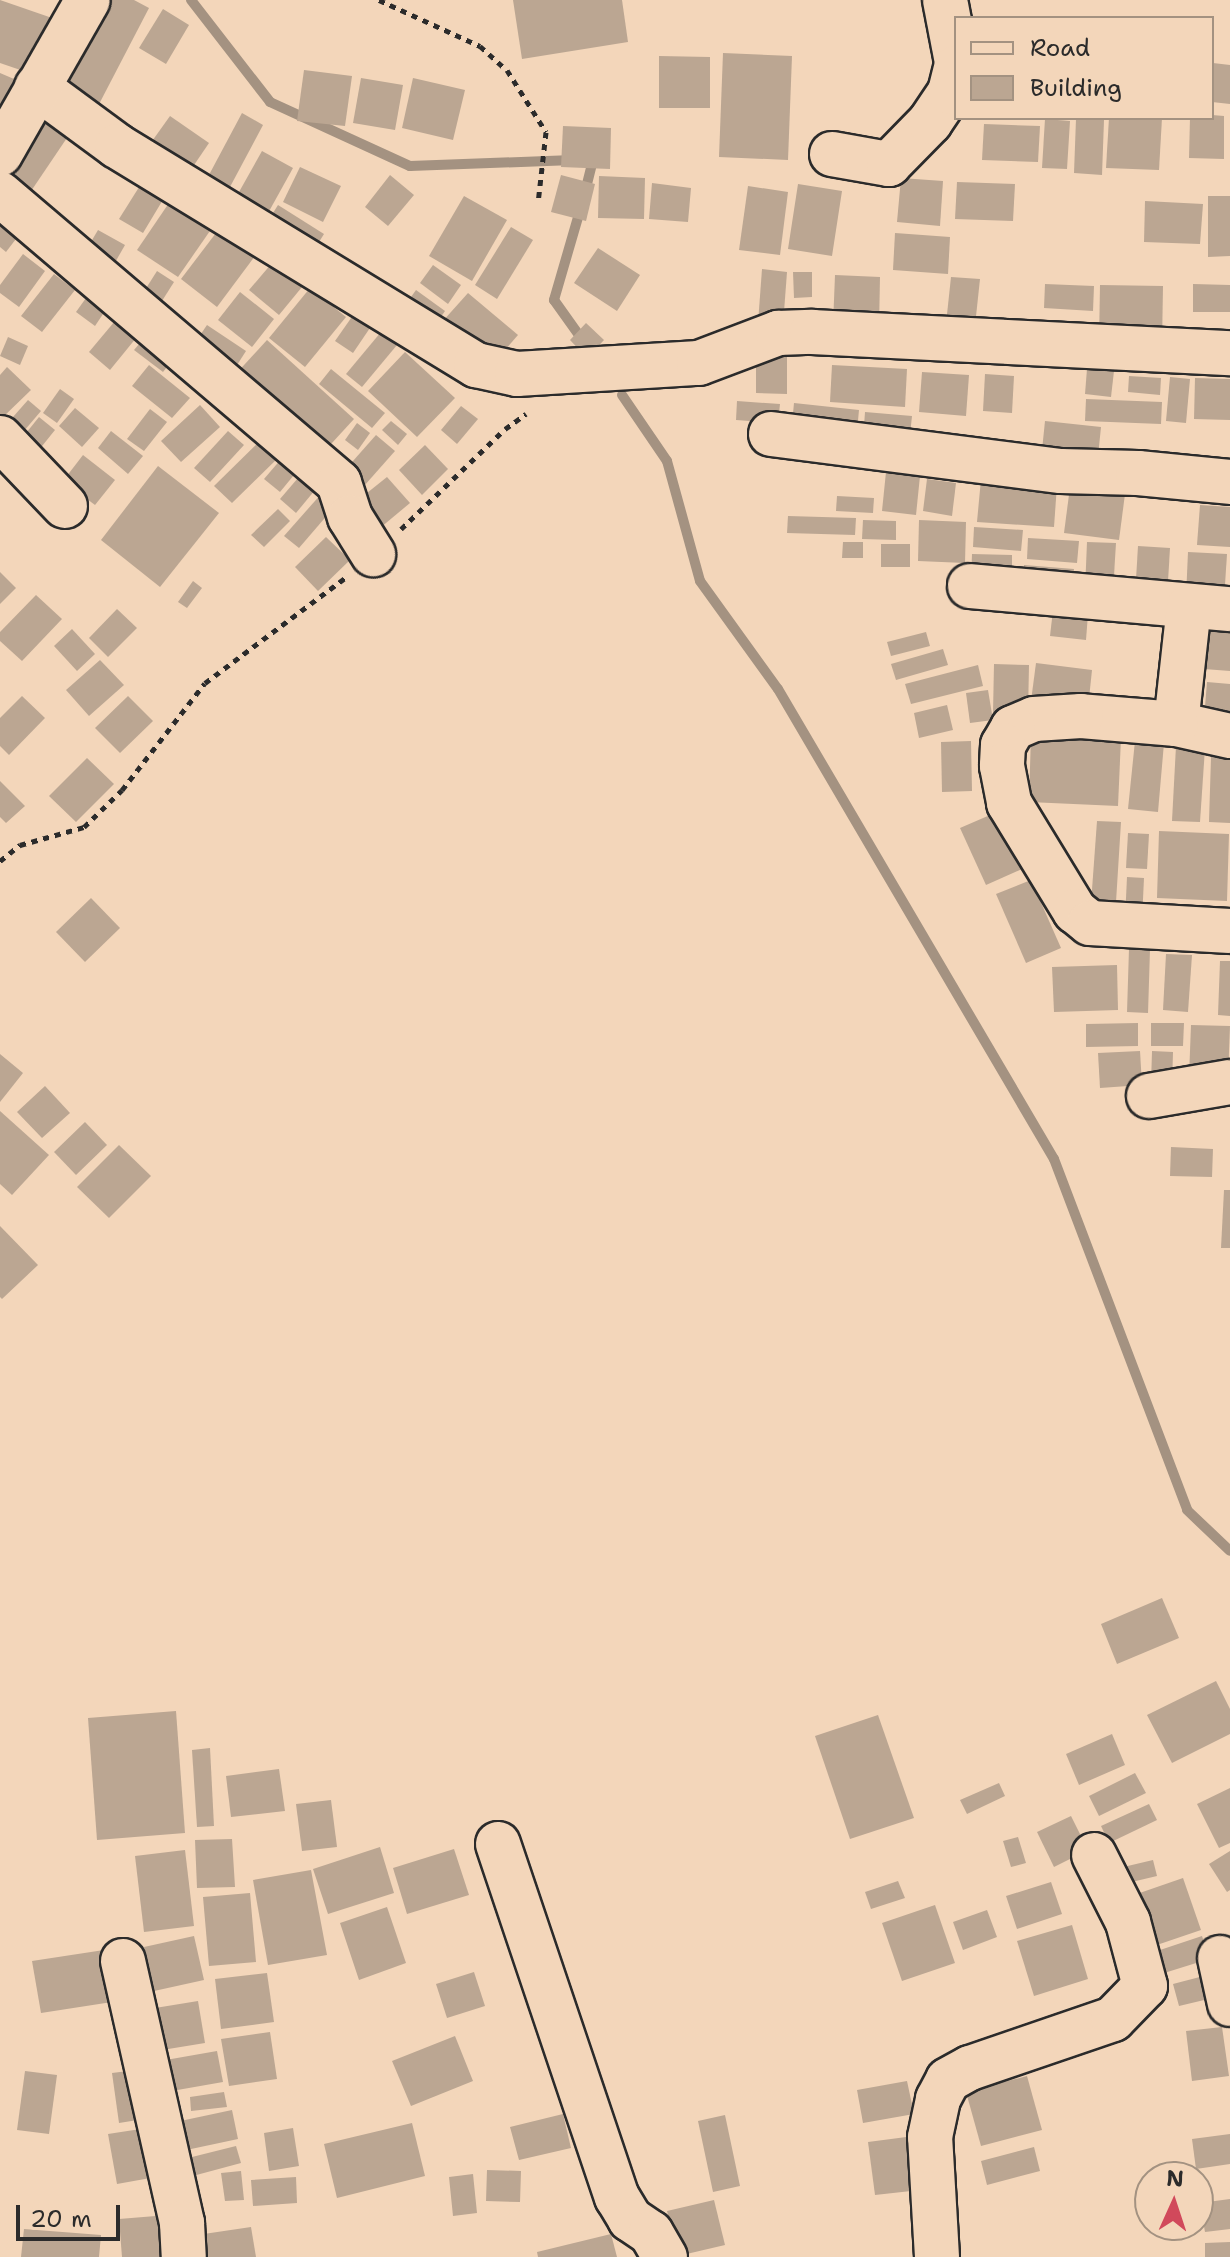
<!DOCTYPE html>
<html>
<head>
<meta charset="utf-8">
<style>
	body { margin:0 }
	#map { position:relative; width:1230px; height:2257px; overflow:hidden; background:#f3d6ba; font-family:"Shantell Sans",sans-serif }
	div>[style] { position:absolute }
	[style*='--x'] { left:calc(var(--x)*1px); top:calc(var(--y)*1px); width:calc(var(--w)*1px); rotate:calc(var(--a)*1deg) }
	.stream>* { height:10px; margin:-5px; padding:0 5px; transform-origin:5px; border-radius:5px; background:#a49281 }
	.building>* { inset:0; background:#bba692 }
	.path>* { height:5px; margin-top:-2.5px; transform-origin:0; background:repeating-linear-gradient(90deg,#2b2b2b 0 6px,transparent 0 12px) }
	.roads { filter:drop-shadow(2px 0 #2b2b2b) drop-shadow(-2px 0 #2b2b2b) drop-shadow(0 2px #2b2b2b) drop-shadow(0 -2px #2b2b2b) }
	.minor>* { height:44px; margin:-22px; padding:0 22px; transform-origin:22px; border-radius:22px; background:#f3d6ba }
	span { translate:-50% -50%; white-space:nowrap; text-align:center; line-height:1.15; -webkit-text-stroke:6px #f3d6ba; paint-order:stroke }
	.legend { position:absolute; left:954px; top:16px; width:260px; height:104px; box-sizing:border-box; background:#f3d6ba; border:2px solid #a39281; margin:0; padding:10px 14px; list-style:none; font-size:24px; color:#2b2b2b }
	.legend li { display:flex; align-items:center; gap:16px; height:40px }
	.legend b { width:40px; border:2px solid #a39281 }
	.north { position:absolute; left:1134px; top:2161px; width:80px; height:80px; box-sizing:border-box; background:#f3d6ba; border:2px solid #a39281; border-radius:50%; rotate:3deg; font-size:22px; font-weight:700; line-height:32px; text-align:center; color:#2b2b2b }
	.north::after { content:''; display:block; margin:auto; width:28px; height:36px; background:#d1495b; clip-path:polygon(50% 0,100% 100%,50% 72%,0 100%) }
	.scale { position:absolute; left:16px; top:2205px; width:104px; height:36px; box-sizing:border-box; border:4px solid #2b2b2b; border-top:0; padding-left:10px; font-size:24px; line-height:28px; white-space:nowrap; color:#2b2b2b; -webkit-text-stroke:6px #f3d6ba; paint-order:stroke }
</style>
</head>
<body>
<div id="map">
	<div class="stream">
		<i style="--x:191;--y:0;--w:129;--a:52.2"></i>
		<i style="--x:270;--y:102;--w:154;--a:24.6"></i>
		<i style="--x:410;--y:166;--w:163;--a:-2.1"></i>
		<i style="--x:585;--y:192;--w:34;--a:-76"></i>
		<i style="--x:581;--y:207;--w:97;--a:106.2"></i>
		<i style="--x:554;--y:300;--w:52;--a:54.5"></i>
		<i style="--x:622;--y:395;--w:80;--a:55.7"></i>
		<i style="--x:667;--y:461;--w:124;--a:74.6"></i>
		<i style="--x:700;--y:581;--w:133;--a:54.2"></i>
		<i style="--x:778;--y:689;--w:545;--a:59.58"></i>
		<i style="--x:1054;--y:1159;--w:375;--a:69.2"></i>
		<i style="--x:1187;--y:1510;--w:59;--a:43.6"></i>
	</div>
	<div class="building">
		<i style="clip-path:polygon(0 0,55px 19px,35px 75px,0 63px)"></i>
		<i style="clip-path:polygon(108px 0,134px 0,149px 8px,97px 108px,61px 89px)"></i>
		<i style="clip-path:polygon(513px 0,622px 0,628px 42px,522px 59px)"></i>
		<i style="clip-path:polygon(163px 9px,189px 25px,166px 64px,139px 48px)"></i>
		<i style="clip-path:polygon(723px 53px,792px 56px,788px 160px,719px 157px)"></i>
		<i style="clip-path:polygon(659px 56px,710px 57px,710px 108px,659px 108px)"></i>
		<i style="clip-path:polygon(1213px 63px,1230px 65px,1230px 104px,1212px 102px)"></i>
		<i style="clip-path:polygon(304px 70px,352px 76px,345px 126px,297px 121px)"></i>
		<i style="clip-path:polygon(0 73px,28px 85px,0 115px)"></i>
		<i style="clip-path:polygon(361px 78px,403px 85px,395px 130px,353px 123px)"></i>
		<i style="clip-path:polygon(413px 78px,465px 90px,453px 140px,402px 128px)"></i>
		<i style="clip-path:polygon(53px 111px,75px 126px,23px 203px,1px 187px)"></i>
		<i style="clip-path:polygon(242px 113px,263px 125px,223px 200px,202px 188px)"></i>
		<i style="clip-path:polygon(1212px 115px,1224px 116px,1224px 159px,1189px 158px,1190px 118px)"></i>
		<i style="clip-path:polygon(170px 116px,209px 143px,190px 171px,150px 144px)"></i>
		<i style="clip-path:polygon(1109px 118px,1162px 118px,1159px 170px,1106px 168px)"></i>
		<i style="clip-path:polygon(1045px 119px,1070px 121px,1067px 169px,1042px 168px)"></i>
		<i style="clip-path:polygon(1076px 119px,1104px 120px,1102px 175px,1074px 173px)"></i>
		<i style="clip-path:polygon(984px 124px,1040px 126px,1038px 162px,982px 160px)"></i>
		<i style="clip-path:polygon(563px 126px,611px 128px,610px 169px,561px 167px)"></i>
		<i style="clip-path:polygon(262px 151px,293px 168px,262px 224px,230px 208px)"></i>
		<i style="clip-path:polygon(300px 167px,341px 186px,323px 222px,283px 202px)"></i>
		<i style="clip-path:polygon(390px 175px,414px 195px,388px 226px,365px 207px)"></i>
		<i style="clip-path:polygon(561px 175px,595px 184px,586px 221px,551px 212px)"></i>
		<i style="clip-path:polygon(599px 176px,645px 178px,644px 219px,598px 218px)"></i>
		<i style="clip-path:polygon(901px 178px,943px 181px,940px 226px,897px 222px)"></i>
		<i style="clip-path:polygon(957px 182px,1015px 184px,1013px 221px,955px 219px)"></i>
		<i style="clip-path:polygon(652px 183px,691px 188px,688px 222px,649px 219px)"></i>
		<i style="clip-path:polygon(141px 184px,164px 198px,143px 233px,119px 219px)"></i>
		<i style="clip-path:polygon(798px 184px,842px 191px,832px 256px,788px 249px)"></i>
		<i style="clip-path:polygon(748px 186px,788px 192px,780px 255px,739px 250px)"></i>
		<i style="clip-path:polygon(464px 196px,507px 220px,472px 281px,429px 256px)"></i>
		<i style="clip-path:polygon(1208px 196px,1230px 196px,1230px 256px,1208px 257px)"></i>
		<i style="clip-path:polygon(171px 200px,212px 228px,178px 277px,137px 250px)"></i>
		<i style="clip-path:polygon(1145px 201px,1203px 204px,1200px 244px,1144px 242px)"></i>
		<i style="clip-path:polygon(278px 205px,324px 234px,309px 258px,263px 229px)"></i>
		<i style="clip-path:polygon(0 221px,19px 235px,6px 252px,0 247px)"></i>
		<i style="clip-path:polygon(511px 227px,533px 240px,497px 299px,475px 285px)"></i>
		<i style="clip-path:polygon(219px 229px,255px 256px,217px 307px,181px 279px)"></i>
		<i style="clip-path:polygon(98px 230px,125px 245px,109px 273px,82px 257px)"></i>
		<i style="clip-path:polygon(895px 233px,950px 237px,948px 274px,893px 270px)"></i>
		<i style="clip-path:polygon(598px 248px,640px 275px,617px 311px,574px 283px)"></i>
		<i style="clip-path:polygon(23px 254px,45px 271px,19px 307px,0 293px,0 285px)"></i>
		<i style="clip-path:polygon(272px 263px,302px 287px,279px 315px,249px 290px)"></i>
		<i style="clip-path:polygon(433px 265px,461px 285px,448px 304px,420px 283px)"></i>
		<i style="clip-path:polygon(762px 269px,787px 272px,783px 325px,758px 323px)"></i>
		<i style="clip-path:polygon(157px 271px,174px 282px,155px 312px,138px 301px)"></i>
		<i style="clip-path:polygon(793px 272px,812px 272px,812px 297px,794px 298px)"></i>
		<i style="clip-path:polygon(54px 274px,75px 290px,42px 332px,21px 316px)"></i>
		<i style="clip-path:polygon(835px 275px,880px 277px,879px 327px,833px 325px)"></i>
		<i style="clip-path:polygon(951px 277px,980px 279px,974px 335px,945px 333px)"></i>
		<i style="clip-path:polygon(1045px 284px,1094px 286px,1093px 311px,1044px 308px)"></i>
		<i style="clip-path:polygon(1193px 284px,1230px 285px,1230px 312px,1193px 312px)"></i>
		<i style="clip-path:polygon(1100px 285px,1163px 286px,1162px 344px,1099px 343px)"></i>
		<i style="clip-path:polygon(310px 288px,346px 317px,305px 367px,269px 338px)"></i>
		<i style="clip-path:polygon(416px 290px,445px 311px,431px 331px,401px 311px)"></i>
		<i style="clip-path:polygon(240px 292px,274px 319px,252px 347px,218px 320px)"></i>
		<i style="clip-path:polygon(468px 293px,518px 335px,492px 365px,442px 322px)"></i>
		<i style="clip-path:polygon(86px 298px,105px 311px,95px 326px,76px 312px)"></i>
		<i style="clip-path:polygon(356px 311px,374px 322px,353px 353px,335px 341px)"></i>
		<i style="clip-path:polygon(120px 315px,141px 332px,110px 370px,89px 352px)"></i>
		<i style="clip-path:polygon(586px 323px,604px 340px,587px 358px,570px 340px)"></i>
		<i style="clip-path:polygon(207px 325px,246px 351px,230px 376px,190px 350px)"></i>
		<i style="clip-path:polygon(381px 332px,397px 345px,362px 387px,346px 374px)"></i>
		<i style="clip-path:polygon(8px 337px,28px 346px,20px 365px,0 356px)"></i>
		<i style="clip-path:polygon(145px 337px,173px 359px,163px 372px,134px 350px)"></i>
		<i style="clip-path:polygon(267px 340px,354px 419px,320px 456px,233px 377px)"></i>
		<i style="clip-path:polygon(756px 351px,787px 351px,787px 394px,756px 393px)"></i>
		<i style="clip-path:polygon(405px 352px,455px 398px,417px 437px,368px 391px)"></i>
		<i style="clip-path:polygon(149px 365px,190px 398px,172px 418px,132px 386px)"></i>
		<i style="clip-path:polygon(832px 365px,907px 369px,905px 407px,830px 402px)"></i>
		<i style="clip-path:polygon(7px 367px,31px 390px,0 420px,0 375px)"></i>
		<i style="clip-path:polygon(331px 369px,385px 413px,372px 428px,319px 384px)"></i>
		<i style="clip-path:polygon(1087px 369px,1114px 371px,1111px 397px,1085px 394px)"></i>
		<i style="clip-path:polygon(922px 372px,969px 375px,966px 416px,919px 412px)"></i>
		<i style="clip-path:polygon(985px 374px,1014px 376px,1012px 413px,983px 411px)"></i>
		<i style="clip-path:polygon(1129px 376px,1161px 378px,1160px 395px,1128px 392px)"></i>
		<i style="clip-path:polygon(1170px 377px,1190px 379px,1186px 423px,1166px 421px)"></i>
		<i style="clip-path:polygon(1195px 378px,1230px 379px,1230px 420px,1194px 419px)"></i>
		<i style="clip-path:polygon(60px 389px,74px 399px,57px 423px,43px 413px)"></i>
		<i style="clip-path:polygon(1086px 399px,1162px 402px,1161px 424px,1085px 421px)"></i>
		<i style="clip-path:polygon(28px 400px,41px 411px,18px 438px,5px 426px)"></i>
		<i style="clip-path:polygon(737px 401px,780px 404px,778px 423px,736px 420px)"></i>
		<i style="clip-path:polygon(794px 403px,859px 410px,856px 441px,791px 434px)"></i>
		<i style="clip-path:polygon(200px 405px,220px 427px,181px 462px,161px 441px)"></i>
		<i style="clip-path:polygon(461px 406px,478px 419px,457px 444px,441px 430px)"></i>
		<i style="clip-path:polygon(75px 408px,99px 428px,82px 447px,59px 426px)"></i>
		<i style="clip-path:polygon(150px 409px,167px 422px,144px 451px,127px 439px)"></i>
		<i style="clip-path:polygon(865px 412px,912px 416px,909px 444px,863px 440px)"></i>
		<i style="clip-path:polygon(39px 417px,55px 430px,34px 456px,18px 443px)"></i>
		<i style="clip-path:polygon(391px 421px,407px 434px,398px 445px,382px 430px)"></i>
		<i style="clip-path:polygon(1045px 421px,1101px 427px,1097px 466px,1041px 460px)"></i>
		<i style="clip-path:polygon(357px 423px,370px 433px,358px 450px,345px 440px)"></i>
		<i style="clip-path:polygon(111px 431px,143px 456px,128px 474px,98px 448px)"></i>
		<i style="clip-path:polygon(228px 431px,244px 445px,210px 482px,194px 468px)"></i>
		<i style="clip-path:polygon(376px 435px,395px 451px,364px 486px,345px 470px)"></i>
		<i style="clip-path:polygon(263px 438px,281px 455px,232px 503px,214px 486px)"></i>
		<i style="clip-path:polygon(425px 445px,448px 469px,422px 495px,399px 470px)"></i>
		<i style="clip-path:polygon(288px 451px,303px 464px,280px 492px,264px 479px)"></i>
		<i style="clip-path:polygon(83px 455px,115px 480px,95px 505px,63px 481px)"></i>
		<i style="clip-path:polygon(158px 466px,219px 513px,160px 587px,101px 540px)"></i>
		<i style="clip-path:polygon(304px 471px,320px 484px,296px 513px,280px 499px)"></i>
		<i style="clip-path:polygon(886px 472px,920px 476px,916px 515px,882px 511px)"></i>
		<i style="clip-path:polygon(387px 477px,410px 503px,380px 528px,357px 501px)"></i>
		<i style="clip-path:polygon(927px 479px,956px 483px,952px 516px,923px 511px)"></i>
		<i style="clip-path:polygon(981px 479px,1057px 485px,1054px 527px,977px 522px)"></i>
		<i style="clip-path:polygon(1070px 487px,1125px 494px,1119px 540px,1064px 533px)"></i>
		<i style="clip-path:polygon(322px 493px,336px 505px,299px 548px,284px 536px)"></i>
		<i style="clip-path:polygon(837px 496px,874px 498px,873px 513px,836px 511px)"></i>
		<i style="clip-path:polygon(1200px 505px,1230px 507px,1230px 547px,1197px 545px)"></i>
		<i style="clip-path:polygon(278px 509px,290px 521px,264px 547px,251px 535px)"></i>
		<i style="clip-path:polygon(788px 516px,856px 518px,855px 535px,787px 533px)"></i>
		<i style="clip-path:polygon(863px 520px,896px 521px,896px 540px,862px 539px)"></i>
		<i style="clip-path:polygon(919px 520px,966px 522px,965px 563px,918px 561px)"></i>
		<i style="clip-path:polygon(974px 527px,1023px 530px,1021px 551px,973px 547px)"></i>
		<i style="clip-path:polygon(326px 537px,350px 560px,318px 591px,295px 567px)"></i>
		<i style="clip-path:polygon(1028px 538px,1079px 541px,1077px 563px,1027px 559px)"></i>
		<i style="clip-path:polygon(843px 542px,863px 542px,863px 558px,842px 558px)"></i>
		<i style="clip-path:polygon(1087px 542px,1116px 543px,1113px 592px,1085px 590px)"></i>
		<i style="clip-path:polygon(881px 544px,910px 544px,910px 567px,881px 567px)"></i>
		<i style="clip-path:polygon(1138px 546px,1170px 548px,1167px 598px,1135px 596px)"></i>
		<i style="clip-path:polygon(1188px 552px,1227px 554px,1224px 600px,1186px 597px)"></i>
		<i style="clip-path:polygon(972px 554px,1012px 555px,1012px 581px,971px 580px)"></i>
		<i style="clip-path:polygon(1024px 565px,1074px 569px,1072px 589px,1023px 585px)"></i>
		<i style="clip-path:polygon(0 572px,16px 588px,0 604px)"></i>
		<i style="clip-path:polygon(193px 581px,202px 588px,187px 608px,178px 602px)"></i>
		<i style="clip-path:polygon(36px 595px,62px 619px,22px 661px,0 641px,0 632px)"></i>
		<i style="clip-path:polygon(117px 609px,137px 628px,108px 657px,89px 638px)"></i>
		<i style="clip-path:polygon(1053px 610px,1088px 614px,1086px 640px,1050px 636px)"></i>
		<i style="clip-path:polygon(1208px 625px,1230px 627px,1230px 671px,1204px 669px)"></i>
		<i style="clip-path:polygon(72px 629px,95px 654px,77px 671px,54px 646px)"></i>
		<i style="clip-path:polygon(926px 632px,930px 646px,891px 656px,887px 642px)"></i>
		<i style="clip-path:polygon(943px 649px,948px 665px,896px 680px,891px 664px)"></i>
		<i style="clip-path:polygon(100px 660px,124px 685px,89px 716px,66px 690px)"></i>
		<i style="clip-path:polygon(1036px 663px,1092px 670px,1088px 708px,1031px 701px)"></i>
		<i style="clip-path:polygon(994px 664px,1029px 665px,1028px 714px,993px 713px)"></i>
		<i style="clip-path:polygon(978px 665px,983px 686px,911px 704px,905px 684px)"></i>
		<i style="clip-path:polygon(1207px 682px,1230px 684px,1230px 721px,1204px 719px)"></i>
		<i style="clip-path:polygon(988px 690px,993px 720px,970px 723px,966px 693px)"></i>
		<i style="clip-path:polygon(22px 696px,45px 718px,9px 755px,0 746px,0 718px)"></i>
		<i style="clip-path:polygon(128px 696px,153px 721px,120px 753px,95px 728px)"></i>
		<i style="clip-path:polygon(947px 705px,953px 730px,919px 738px,914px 713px)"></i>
		<i style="clip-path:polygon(1031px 734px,1121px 738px,1118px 806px,1029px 802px)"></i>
		<i style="clip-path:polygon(971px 741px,972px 791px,942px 792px,941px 742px)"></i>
		<i style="clip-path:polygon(1135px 741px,1164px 743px,1158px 812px,1128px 809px)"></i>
		<i style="clip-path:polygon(1176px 746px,1205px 748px,1200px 822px,1172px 821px)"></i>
		<i style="clip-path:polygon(1211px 757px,1230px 758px,1230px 823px,1209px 822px)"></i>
		<i style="clip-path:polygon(87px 758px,114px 784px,76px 822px,49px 796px)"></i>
		<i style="clip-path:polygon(0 781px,25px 806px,6px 823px,0 817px)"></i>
		<i style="clip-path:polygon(997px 812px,1022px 869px,986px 885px,960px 828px)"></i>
		<i style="clip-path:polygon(1097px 821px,1121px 822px,1115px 918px,1090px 917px)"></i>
		<i style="clip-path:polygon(1159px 831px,1229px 834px,1227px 901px,1157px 898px)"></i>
		<i style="clip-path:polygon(1128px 833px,1149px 834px,1147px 869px,1126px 868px)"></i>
		<i style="clip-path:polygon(1127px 877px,1144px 878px,1142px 920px,1125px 919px)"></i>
		<i style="clip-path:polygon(1031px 880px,1061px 948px,1026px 963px,996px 894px)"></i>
		<i style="clip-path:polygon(91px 898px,120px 928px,85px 962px,56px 932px)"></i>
		<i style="clip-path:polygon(1129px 949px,1150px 950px,1148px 1013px,1127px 1012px)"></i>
		<i style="clip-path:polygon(1166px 954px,1192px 955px,1188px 1012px,1163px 1010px)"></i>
		<i style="clip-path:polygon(1220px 961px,1230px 961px,1230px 1016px,1218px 1015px)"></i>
		<i style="clip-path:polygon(1117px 965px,1118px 1010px,1054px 1012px,1052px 967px)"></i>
		<i style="clip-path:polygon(1138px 1023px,1138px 1046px,1086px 1047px,1086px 1024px)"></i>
		<i style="clip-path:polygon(1151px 1023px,1184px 1023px,1183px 1046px,1151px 1046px)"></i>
		<i style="clip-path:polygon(1191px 1025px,1230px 1026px,1228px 1078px,1189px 1077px)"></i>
		<i style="clip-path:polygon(1140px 1051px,1142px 1085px,1100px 1088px,1098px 1053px)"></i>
		<i style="clip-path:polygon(1152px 1051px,1173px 1052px,1172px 1084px,1151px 1084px)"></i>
		<i style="clip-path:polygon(0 1054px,23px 1073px,0 1102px)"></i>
		<i style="clip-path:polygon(45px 1086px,70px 1113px,42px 1138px,17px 1112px)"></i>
		<i style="clip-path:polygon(0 1111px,49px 1155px,12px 1195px,0 1184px)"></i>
		<i style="clip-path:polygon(85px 1122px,107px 1145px,76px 1175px,54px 1152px)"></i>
		<i style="clip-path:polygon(119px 1145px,151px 1176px,109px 1218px,77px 1187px)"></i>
		<i style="clip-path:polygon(1171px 1147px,1213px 1149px,1212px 1177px,1170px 1176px)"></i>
		<i style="clip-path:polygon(1224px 1190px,1230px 1190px,1230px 1248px,1221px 1248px)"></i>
		<i style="clip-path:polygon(0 1226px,38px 1265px,2px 1299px,0 1297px)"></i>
		<i style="clip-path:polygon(1162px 1598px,1179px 1638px,1117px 1664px,1101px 1624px)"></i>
		<i style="clip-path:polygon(1216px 1681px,1230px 1709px,1230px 1734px,1172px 1763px,1147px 1715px)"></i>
		<i style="clip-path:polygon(176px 1711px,185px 1833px,97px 1840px,88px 1718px)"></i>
		<i style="clip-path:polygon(878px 1715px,914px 1818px,850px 1839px,815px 1736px)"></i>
		<i style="clip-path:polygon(1112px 1734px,1125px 1765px,1079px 1785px,1066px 1754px)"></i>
		<i style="clip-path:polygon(210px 1748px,214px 1826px,197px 1827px,192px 1750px)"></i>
		<i style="clip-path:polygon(279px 1769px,285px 1811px,231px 1817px,226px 1776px)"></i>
		<i style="clip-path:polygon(1135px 1773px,1146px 1793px,1099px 1816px,1089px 1796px)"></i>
		<i style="clip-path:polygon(999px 1783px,1005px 1796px,967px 1814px,960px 1800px)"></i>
		<i style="clip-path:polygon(1230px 1788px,1230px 1843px,1219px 1848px,1197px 1804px)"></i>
		<i style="clip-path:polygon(331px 1800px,337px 1847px,302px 1851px,296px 1804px)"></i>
		<i style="clip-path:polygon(1149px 1804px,1157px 1820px,1109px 1843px,1101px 1826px)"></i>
		<i style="clip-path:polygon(1071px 1816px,1088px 1850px,1054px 1867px,1037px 1832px)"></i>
		<i style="clip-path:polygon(1018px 1837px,1026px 1863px,1011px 1867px,1003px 1841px)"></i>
		<i style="clip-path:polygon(232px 1839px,235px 1887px,197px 1888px,195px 1840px)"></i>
		<i style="clip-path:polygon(380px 1847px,394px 1893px,328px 1914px,313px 1869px)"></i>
		<i style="clip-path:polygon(454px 1849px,469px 1895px,407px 1914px,393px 1868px)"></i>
		<i style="clip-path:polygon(185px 1850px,194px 1926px,144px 1932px,135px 1856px)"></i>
		<i style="clip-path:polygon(1230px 1851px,1230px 1890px,1227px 1892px,1209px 1864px)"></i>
		<i style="clip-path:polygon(1153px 1860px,1157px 1876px,1119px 1885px,1115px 1869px)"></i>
		<i style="clip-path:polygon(311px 1870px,327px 1955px,268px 1965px,253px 1880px)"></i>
		<i style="clip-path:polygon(1183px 1878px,1201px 1930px,1148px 1948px,1131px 1896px)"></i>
		<i style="clip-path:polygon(898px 1881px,905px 1898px,871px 1909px,865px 1892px)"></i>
		<i style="clip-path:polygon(1051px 1882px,1062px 1914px,1017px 1929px,1006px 1896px)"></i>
		<i style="clip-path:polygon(250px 1893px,256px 1962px,209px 1966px,203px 1897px)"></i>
		<i style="clip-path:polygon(935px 1905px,955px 1963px,902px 1981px,882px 1923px)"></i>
		<i style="clip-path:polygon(387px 1907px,406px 1963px,359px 1980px,340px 1923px)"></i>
		<i style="clip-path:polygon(987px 1910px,997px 1937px,963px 1950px,953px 1922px)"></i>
		<i style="clip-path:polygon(1072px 1925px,1088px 1979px,1034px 1996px,1017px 1941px)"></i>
		<i style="clip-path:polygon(194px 1936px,204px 1980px,154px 1991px,144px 1947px)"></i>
		<i style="clip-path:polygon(1202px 1936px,1209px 1959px,1161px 1974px,1154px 1952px)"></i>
		<i style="clip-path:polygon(104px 1950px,112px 2002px,41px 2013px,32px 1961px)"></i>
		<i style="clip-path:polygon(474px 1972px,485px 2006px,447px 2018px,436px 1984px)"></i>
		<i style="clip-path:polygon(267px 1973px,274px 2022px,221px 2029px,215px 1979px)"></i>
		<i style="clip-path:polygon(1215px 1973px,1221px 1996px,1179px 2006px,1173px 1984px)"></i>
		<i style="clip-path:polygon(198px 2001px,205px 2043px,156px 2051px,149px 2009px)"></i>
		<i style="clip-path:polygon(1222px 2027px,1229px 2076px,1192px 2081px,1186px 2031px)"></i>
		<i style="clip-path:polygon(270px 2032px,277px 2079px,229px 2086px,221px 2039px)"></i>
		<i style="clip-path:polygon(455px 2036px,473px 2081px,411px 2106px,392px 2061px)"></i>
		<i style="clip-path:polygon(217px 2051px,223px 2082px,166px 2092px,160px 2061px)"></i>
		<i style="clip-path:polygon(136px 2070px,144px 2119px,119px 2123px,112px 2073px)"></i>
		<i style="clip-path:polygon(25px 2071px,57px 2075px,49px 2134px,17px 2130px)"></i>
		<i style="clip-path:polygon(1027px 2076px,1042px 2130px,981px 2146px,966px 2092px)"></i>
		<i style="clip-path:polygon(907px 2081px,914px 2114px,863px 2123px,857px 2090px)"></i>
		<i style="clip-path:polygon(224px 2092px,227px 2107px,191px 2111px,190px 2097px)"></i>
		<i style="clip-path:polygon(232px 2110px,238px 2139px,177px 2152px,171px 2123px)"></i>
		<i style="clip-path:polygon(563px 2114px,571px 2148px,519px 2160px,510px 2127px)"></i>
		<i style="clip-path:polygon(725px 2115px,740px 2186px,713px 2192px,698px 2121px)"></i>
		<i style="clip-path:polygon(412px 2123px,425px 2176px,337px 2198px,324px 2144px)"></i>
		<i style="clip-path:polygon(147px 2128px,156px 2177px,117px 2184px,108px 2134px)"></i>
		<i style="clip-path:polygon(293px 2128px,299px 2166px,269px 2171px,264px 2133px)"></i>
		<i style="clip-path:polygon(1230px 2134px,1230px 2164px,1196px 2169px,1192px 2139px)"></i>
		<i style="clip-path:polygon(914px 2136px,920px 2190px,875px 2195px,868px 2142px)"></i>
		<i style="clip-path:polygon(236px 2146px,241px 2163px,189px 2177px,184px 2159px)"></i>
		<i style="clip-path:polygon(1034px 2147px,1040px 2171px,987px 2185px,981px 2161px)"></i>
		<i style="clip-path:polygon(487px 2170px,521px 2171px,520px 2202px,486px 2201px)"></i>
		<i style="clip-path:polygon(241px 2171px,244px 2200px,225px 2201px,221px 2173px)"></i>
		<i style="clip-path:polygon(473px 2174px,477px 2213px,453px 2216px,449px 2177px)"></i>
		<i style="clip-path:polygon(296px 2177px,297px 2203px,253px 2206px,251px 2180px)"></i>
		<i style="clip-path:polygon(1230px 2199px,1230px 2229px,1205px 2232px,1200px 2203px)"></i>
		<i style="clip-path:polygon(714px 2200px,725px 2245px,678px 2256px,667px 2211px)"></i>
		<i style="clip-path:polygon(168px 2215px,171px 2257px,122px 2257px,119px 2219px)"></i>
		<i style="clip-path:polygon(251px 2227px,256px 2257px,200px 2257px,197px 2235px)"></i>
		<i style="clip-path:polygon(24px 2229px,101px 2235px,99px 2257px,21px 2257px)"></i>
		<i style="clip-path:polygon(611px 2234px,617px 2257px,538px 2257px,537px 2252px)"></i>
		<i style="clip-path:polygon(1230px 2242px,1230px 2257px,1205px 2257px,1205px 2243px)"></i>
	</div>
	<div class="path">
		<i style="--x:379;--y:0;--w:111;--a:24.5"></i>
		<i style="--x:480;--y:46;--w:36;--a:42"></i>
		<i style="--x:507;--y:70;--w:73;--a:57.8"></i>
		<i style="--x:546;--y:132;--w:71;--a:96.4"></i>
		<i style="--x:401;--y:529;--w:144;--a:-43.9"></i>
		<i style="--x:505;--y:429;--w:26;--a:-36"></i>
		<i style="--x:0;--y:861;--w:26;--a:-39"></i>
		<i style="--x:20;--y:845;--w:66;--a:-15.7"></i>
		<i style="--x:84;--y:827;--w:53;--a:-44.2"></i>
		<i style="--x:122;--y:790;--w:135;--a:-52.2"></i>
		<i style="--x:205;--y:683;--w:175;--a:-36.9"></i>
	</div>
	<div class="roads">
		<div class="minor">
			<i style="--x:945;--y:0;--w:58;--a:79.1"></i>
			<i style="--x:37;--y:87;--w:99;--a:36.4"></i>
			<i style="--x:117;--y:146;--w:421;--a:31.4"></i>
			<i style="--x:476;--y:365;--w:42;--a:12.4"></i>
			<i style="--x:517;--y:374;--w:182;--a:-3.5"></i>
			<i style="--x:699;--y:363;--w:85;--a:-20.8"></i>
			<i style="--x:778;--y:333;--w:34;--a:-2"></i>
			<i style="--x:812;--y:332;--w:419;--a:2.9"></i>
			<i style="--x:0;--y:154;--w:177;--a:-60.3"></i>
			<i style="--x:832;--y:154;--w:58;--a:10"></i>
			<i style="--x:889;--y:164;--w:59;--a:-45.7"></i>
			<i style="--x:930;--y:122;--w:36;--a:-56"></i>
			<i style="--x:950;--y:92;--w:25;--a:-76"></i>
			<i style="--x:0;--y:194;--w:445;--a:40.4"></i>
			<i style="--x:339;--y:483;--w:36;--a:72"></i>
			<i style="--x:350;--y:517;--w:44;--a:58.1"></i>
			<i style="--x:771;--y:434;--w:292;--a:7.3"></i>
			<i style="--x:1061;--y:471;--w:77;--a:1.5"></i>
			<i style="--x:1138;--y:473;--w:92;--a:5.6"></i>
			<i style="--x:0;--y:438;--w:94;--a:46.3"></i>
			<i style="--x:970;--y:586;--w:261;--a:5.1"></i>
			<i style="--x:1176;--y:724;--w:118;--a:-83.7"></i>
			<i style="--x:1230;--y:736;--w:55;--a:-167.5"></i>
			<i style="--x:1176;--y:724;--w:95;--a:-175.2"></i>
			<i style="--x:1081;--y:716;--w:47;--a:176.3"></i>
			<i style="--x:1034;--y:719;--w:23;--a:157"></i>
			<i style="--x:1013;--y:728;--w:20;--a:120"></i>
			<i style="--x:1003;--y:745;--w:21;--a:93"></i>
			<i style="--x:1002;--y:766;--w:38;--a:79"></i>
			<i style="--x:1009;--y:803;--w:127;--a:58.6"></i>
			<i style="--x:1075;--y:911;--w:19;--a:39"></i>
			<i style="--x:1090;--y:923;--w:140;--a:3.3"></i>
			<i style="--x:1149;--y:1096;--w:82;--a:-9.8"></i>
			<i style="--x:498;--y:1844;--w:373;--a:71.4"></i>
			<i style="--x:617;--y:2197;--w:26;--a:59"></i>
			<i style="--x:630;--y:2219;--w:25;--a:34"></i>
			<i style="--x:651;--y:2233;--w:28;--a:60"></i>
			<i style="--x:1220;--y:1958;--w:47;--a:77.7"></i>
			<i style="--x:123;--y:1961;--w:269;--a:77.3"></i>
			<i style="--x:182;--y:2223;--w:34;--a:87"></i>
			<i style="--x:937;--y:2257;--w:120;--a:-93.3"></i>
			<i style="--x:930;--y:2137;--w:39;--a:-78"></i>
			<i style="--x:938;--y:2099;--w:21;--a:-62"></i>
			<i style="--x:948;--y:2080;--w:25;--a:-29"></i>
			<i style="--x:970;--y:2068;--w:151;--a:-18.9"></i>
			<i style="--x:1113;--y:2019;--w:46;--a:-45.9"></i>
			<i style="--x:1145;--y:1986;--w:66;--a:-104.9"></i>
			<i style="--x:1128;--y:1922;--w:75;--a:-116.9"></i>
		</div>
	</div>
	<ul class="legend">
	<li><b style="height:10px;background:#f3d6ba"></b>Road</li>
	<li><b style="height:22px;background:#bba692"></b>Building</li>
	</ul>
	<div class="north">N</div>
	<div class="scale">20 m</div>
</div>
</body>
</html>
